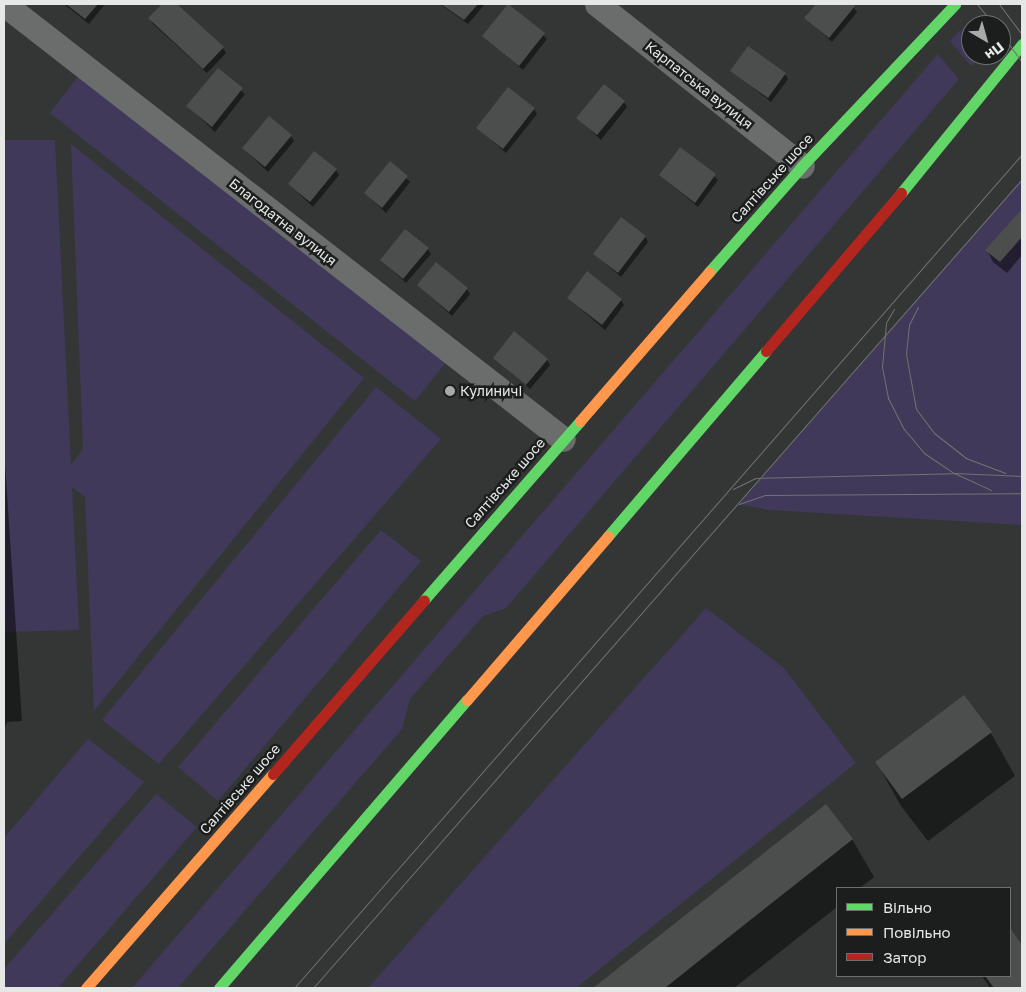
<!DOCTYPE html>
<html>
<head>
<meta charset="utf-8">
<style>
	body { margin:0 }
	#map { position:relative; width:1026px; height:992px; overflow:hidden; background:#333635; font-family:"Golos Text",sans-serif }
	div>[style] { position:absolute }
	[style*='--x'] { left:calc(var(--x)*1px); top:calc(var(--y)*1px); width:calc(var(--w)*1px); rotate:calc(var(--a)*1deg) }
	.green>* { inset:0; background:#40395a }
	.shadow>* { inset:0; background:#0007 }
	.building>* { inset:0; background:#4c4d4d }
	.street>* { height:25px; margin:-12.5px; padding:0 12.5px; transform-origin:12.5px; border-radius:12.5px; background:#6b6c6c }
	.fast>* { height:11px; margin:-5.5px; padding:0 5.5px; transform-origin:5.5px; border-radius:5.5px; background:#63d668 }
	.slow>* { height:11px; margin:-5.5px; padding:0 5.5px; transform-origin:5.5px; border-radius:5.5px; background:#ff974d }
	.jam>* { height:11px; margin:-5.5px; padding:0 5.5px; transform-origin:5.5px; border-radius:5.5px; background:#b3261e }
	.tram>* { height:1px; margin:-0.5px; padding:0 0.5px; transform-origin:0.5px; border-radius:0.5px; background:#727373 }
	.dots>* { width:14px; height:14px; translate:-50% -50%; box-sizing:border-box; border:2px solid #1c1e1d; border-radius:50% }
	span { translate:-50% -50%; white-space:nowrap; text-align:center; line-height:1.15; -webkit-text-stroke:5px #1c1e1d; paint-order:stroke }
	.street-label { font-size:14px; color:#e5e8e6 }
	.poi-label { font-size:14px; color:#e5e8e6 }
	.left { translate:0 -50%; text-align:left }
	.frame { position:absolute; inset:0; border:5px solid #e5e8e6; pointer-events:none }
	.legend { position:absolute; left:836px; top:887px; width:175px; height:90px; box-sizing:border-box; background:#1c1e1d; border:1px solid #6c6f6d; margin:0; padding:6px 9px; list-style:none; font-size:15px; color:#e5e8e6 }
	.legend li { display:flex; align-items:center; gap:10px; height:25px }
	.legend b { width:25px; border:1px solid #6c6f6d }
	.north { position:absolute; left:961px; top:15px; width:50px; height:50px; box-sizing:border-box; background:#1c1e1d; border:1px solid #6c6f6d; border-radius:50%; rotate:142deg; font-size:14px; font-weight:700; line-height:20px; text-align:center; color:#e5e8e6 }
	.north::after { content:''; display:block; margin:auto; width:18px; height:22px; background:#a7aaa8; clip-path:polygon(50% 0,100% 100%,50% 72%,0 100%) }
</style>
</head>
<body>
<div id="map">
	<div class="green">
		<i style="clip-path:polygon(971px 28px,971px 55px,982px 55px,971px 66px,950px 41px,959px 31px)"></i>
		<i style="clip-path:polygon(938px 54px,959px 79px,506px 608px,483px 616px,410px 699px,402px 729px,178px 988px,132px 988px)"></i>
		<i style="clip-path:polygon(79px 75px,448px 360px,415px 401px,50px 113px)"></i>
		<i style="clip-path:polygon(4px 140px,55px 140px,71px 465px,83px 449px,71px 144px,364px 378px,94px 711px,85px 497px,72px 487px,79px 630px,4px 632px)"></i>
		<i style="clip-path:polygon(1022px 179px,1022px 525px,769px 510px,739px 504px)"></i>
		<i style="clip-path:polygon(376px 387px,441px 439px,159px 764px,102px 720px)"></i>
		<i style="clip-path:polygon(381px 530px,421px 561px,218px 801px,178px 767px)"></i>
		<i style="clip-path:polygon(706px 608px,784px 668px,856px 763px,576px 988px,368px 988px)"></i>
		<i style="clip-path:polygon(88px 739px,144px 782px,4px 944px,4px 838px)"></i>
		<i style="clip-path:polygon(156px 794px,197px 827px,58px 988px,4px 988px,4px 969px)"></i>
	</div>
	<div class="shadow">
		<i style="clip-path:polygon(64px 4px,105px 4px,89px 24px)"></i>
		<i style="clip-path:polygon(163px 4px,175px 4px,223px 48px,226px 53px,207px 73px,153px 24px,150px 18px)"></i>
		<i style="clip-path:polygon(440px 4px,485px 4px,468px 24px)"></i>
		<i style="clip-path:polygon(818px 4px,851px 4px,857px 12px,832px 42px,806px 18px)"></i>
		<i style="clip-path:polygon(508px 5px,547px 39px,523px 70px,484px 36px)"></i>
		<i style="clip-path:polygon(218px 69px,245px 94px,215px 132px,188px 106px)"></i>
		<i style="clip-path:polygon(732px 71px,785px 74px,788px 79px,771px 102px)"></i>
		<i style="clip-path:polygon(624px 102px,627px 107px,601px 140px,578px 118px)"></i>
		<i style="clip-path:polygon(534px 109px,537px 114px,506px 153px,478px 128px)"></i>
		<i style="clip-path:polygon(291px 136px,294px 141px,268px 172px,243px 148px)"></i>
		<i style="clip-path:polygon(680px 149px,718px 180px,698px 207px,660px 175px)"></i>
		<i style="clip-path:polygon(390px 163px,410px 182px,386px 213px,365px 193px)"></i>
		<i style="clip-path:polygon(336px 170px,339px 175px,313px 207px,289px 184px)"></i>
		<i style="clip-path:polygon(1022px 211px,1022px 255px,1007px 273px,993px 262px,987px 250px)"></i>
		<i style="clip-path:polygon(645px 236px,648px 242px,621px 277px,594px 254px)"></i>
		<i style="clip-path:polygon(428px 249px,431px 254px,406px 283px,381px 260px)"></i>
		<i style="clip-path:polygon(418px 285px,467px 289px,470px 294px,452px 316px)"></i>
		<i style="clip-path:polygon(568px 298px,621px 300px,624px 305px,605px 330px)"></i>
		<i style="clip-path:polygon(495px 358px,547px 360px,550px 365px,530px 389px)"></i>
		<i style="clip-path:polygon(4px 447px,22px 721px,7px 722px,4px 731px)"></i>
		<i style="clip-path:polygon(991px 733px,1015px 776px,928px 841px,901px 806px,877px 763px)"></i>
		<i style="clip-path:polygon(826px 806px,852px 839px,874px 877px,860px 888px,837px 888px,837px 907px,734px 988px,595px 988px)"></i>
		<i style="clip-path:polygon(1010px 930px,1022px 947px,1022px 988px,990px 988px,982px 976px,1010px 976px)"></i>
	</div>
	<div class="building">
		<i style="clip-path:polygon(66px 4px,98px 4px,85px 19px)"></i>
		<i style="clip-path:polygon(162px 4px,177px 4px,224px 47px,203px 69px,148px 18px)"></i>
		<i style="clip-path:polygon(441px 4px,478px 4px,464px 20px)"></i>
		<i style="clip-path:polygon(508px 4px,545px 33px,519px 66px,482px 36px)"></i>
		<i style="clip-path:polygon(816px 4px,853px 4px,855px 6px,829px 38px,804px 18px)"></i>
		<i style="clip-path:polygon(748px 46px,786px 73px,768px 98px,730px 71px)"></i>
		<i style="clip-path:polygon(218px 68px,243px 88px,212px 127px,186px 106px)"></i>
		<i style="clip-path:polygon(604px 84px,625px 101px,597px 135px,576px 118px)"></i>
		<i style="clip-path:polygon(508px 87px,535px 108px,503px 149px,476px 128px)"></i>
		<i style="clip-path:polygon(269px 116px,292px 135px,265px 167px,242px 148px)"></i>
		<i style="clip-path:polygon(680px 147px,716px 174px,695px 203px,659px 175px)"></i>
		<i style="clip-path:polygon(314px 151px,337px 169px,310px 202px,288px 184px)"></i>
		<i style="clip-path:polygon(390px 161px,408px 176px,382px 208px,364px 193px)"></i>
		<i style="clip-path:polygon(1022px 209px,1022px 237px,1000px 262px,985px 250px)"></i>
		<i style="clip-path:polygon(621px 217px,646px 236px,618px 273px,593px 254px)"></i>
		<i style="clip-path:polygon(405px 229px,429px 248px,403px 279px,380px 260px)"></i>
		<i style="clip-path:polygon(436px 262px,468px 288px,449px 312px,417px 285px)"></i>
		<i style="clip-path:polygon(587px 271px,622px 299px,602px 325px,567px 298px)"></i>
		<i style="clip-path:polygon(514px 331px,548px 359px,526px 385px,493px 358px)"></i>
		<i style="clip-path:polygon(964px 695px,992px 732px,902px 799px,875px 762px)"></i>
		<i style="clip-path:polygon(826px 804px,853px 839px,744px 925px,665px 988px,593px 988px)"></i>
		<i style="clip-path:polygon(1010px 928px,1022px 945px,1022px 988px,994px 988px,985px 976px,1010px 976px)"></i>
	</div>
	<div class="street">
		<i style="--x:4;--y:4;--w:708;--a:37.89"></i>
		<i style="--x:597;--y:4;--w:261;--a:38.3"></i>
	</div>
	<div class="fast">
		<i style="--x:901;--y:193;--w:192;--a:-50.9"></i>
		<i style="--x:709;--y:272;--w:141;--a:-48.7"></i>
		<i style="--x:802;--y:166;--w:223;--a:-46.6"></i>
		<i style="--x:608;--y:536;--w:243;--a:-49.5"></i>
		<i style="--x:424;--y:600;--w:237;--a:-48.9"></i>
		<i style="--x:219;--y:988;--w:380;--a:-49.3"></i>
	</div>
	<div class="slow">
		<i style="--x:580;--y:421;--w:197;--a:-49.1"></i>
		<i style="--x:467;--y:700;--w:216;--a:-49.3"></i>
		<i style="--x:86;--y:988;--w:284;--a:-48.9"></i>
	</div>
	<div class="jam">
		<i style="--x:766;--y:351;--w:208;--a:-49.5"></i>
		<i style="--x:273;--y:774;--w:230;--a:-49"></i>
	</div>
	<div class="tram">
		<i style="--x:977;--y:4;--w:27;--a:51"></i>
		<i style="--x:999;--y:4;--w:38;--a:53"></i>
		<i style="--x:1001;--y:34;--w:35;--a:53"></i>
		<i style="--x:918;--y:307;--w:20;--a:117"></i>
		<i style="--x:909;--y:325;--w:29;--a:96"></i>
		<i style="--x:906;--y:354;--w:56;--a:79.7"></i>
		<i style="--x:916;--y:409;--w:30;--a:53"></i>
		<i style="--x:934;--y:433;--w:41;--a:38"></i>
		<i style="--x:966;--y:458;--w:42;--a:21"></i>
		<i style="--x:894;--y:309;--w:16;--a:120"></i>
		<i style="--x:886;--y:323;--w:44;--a:95.2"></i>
		<i style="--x:882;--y:367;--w:32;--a:79"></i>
		<i style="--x:888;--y:398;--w:35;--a:63"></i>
		<i style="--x:904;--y:429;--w:31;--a:50"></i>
		<i style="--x:924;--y:453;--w:36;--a:34"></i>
		<i style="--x:954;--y:473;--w:41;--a:24.7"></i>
		<i style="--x:733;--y:489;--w:25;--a:-26"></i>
		<i style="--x:756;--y:478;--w:198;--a:-1.4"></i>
		<i style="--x:954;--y:473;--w:68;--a:2.5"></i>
		<i style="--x:739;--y:504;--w:28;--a:-19"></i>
		<i style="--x:765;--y:495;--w:257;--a:-0.4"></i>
		<i style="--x:294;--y:988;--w:1107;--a:-48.88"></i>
		<i style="--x:313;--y:988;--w:1076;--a:-48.77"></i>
	</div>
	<div class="dots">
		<i style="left:450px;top:391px;background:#a7aaa8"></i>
	</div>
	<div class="street-label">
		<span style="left:699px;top:85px;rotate:38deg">Карпатська вулиця</span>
		<span style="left:772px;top:178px;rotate:-48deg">Салтівське шосе</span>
		<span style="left:283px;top:222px;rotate:38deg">Благодатна вулиця</span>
		<span style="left:505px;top:483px;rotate:-49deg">Салтівське шосе</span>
		<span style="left:240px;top:789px;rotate:-49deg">Салтівське шосе</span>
	</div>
	<div class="poi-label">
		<span class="left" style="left:460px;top:391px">Кулиничі</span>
	</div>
	<div class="frame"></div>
	<ul class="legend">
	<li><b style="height:6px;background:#63d668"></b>Вільно</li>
	<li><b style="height:6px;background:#ff974d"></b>Повільно</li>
	<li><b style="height:6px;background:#b3261e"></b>Затор</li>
	</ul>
	<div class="north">Пн</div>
</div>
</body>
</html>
